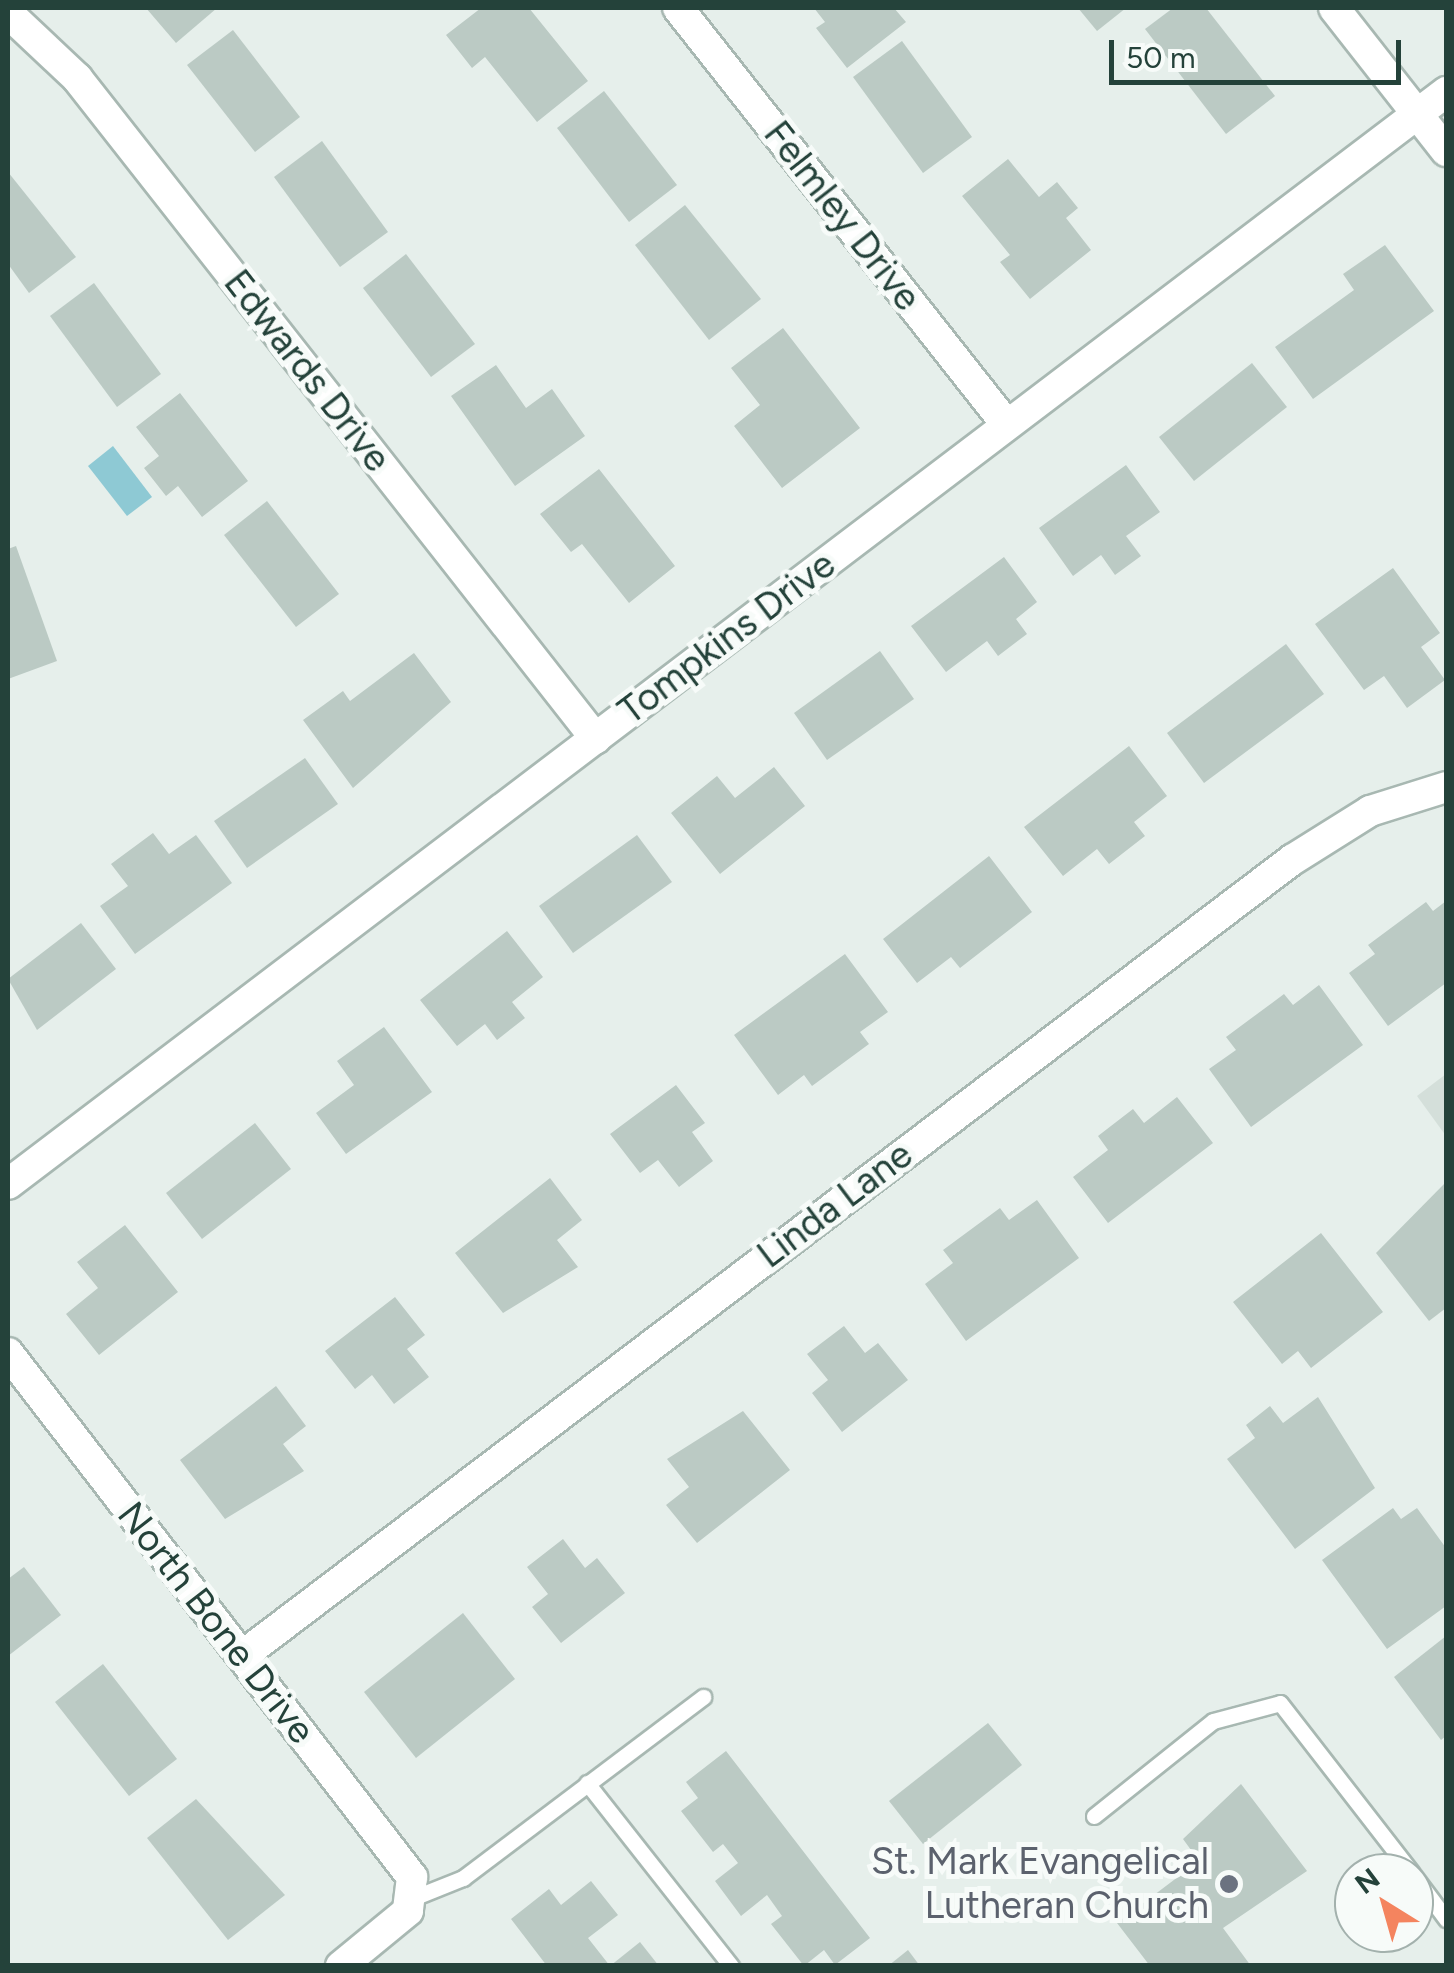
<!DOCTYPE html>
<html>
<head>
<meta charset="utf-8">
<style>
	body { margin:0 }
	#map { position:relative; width:1454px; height:1973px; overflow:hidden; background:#e6efeb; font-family:Figtree,sans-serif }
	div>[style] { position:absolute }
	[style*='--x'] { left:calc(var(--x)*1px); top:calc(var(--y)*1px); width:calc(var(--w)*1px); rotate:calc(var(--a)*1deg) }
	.built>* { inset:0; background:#d4dfda }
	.water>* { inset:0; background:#8ec9d4 }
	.building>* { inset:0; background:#bbcac4 }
	.roads { filter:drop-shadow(2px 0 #a8b8b2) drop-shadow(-2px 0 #a8b8b2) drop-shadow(0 2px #a8b8b2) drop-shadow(0 -2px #a8b8b2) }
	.service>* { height:15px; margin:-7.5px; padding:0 7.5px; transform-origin:7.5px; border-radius:7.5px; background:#fff }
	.minor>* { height:30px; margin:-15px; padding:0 15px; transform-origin:15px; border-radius:15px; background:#fff }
	.dots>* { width:28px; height:28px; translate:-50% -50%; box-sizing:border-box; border:5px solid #f7fbf9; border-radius:50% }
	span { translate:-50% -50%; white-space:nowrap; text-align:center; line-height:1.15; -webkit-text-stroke:10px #f7fbf9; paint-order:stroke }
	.street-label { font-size:38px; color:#24423a }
	.worship-label { font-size:38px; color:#5b616d }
	.right { translate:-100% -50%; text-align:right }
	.frame { position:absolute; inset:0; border:10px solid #24423a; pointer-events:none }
	.north { position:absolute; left:1334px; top:1853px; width:100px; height:100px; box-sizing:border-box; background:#f7fbf9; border:2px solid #a3b1ad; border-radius:50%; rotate:323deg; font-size:28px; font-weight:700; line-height:40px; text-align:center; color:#24423a }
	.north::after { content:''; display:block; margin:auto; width:35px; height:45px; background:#f4845f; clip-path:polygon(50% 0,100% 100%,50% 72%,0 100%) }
	.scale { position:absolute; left:1109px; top:40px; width:292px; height:45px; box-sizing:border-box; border:5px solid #24423a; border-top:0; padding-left:12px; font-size:30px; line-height:35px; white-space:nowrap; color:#24423a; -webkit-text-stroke:8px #f7fbf9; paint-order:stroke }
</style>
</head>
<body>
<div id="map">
	<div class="built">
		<i style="clip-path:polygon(1446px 1074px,1446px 1136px,1417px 1096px)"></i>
	</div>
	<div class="water">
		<i style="clip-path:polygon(113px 446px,152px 497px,127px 516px,88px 466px)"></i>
	</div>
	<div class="building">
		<i style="clip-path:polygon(146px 8px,217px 8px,176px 43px)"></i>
		<i style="clip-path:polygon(481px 8px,529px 8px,588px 81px,537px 122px,485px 57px,472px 68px,446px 35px)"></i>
		<i style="clip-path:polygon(814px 8px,894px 8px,906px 22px,847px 68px,816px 28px,825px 22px)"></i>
		<i style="clip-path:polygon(1078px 8px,1126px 8px,1097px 31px)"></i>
		<i style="clip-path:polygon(1173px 8px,1206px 8px,1275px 96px,1226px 134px,1145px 29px)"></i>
		<i style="clip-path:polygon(233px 30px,300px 117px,255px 152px,187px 65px)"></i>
		<i style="clip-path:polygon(902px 41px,972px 137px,923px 173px,853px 77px)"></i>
		<i style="clip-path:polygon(604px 91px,677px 185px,629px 222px,557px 128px)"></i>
		<i style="clip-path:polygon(322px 141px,388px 232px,340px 267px,274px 177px)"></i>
		<i style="clip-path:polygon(1008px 159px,1039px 197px,1057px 182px,1078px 208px,1066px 218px,1091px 250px,1030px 299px,1000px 262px,1010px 255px,962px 196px)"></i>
		<i style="clip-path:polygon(8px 172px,76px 257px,29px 293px,8px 264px)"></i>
		<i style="clip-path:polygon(685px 205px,761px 299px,709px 340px,635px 245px)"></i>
		<i style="clip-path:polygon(1385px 245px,1434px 311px,1313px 399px,1275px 347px,1354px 290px,1343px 274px)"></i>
		<i style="clip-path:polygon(406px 254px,475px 344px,431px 377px,363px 288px)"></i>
		<i style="clip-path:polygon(94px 283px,161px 374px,117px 407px,50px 316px)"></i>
		<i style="clip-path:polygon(783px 328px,860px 428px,782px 488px,734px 426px,760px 405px,731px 368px)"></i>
		<i style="clip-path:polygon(1252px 363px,1287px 407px,1194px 481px,1159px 437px)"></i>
		<i style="clip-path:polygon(496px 365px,526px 408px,552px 389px,585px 436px,515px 486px,451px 396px)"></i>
		<i style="clip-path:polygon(180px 393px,248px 481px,202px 517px,178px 486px,166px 496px,144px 468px,159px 456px,136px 427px)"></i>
		<i style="clip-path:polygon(1126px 465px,1160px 512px,1126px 536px,1141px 556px,1115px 575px,1101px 555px,1073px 576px,1039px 528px)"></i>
		<i style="clip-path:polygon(599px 469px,675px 566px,629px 603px,582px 544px,571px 552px,540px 514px)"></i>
		<i style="clip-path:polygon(267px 501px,339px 594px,296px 627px,224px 535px)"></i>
		<i style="clip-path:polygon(16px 546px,57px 661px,8px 679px,8px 549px)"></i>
		<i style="clip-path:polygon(1004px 557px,1037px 602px,1016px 619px,1027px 634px,998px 656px,987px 641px,946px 672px,911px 626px)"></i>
		<i style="clip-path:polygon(1393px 568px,1440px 633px,1421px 647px,1445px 680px,1407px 708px,1384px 676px,1364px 690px,1315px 624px)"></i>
		<i style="clip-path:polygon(1286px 644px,1324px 694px,1204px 783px,1167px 733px)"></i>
		<i style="clip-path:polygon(880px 651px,914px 699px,827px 760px,794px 713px)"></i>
		<i style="clip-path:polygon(414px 653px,451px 702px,353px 788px,303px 720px,343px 691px,350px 701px)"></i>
		<i style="clip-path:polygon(1129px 746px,1167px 796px,1134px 822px,1145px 836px,1109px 864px,1097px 849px,1063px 876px,1024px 827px)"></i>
		<i style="clip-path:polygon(305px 758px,338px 804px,247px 868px,214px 821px)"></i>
		<i style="clip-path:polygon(774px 767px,805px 806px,720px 874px,671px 813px,717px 776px,735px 798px)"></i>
		<i style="clip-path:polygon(153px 833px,169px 854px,196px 835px,232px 883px,135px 954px,100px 906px,128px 886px,111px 864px)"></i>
		<i style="clip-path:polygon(637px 835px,672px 882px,573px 953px,539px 906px)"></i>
		<i style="clip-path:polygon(989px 856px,1032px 912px,960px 968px,951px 957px,917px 983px,883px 939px)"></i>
		<i style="clip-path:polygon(1446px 901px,1446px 983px,1388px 1026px,1349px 973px,1375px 954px,1368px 945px,1426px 902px,1433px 911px)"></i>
		<i style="clip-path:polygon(81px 923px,116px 969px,37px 1030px,8px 979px)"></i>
		<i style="clip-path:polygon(507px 931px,543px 977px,512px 1002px,525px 1018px,497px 1040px,485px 1024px,457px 1046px,420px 1000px)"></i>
		<i style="clip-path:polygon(845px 954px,888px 1012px,860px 1032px,869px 1044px,812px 1086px,804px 1075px,778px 1095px,734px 1035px)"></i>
		<i style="clip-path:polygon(1319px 985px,1363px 1045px,1251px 1127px,1209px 1069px,1236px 1050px,1226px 1037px,1284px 994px,1293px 1005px)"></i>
		<i style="clip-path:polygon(384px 1027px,432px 1092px,346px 1154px,316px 1113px,354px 1085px,337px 1061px)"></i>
		<i style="clip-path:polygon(676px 1085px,705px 1123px,692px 1132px,713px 1161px,679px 1187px,658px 1160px,640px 1173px,610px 1134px)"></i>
		<i style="clip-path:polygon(1177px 1097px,1213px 1143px,1108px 1223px,1073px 1177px,1108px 1150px,1098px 1136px,1133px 1109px,1144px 1123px)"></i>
		<i style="clip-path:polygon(255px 1123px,291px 1169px,202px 1239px,166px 1193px)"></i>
		<i style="clip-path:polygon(550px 1178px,582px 1220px,557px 1240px,578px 1267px,503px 1313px,455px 1253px)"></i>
		<i style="clip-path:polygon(1446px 1182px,1446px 1308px,1429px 1321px,1376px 1253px)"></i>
		<i style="clip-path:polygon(1037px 1200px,1079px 1258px,966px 1341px,925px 1284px,953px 1263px,943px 1250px,1000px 1208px,1009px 1220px)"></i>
		<i style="clip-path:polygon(125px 1225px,178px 1292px,99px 1355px,66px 1314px,98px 1288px,77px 1262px)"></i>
		<i style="clip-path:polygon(1321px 1233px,1383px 1312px,1311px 1368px,1298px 1351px,1282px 1364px,1233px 1302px)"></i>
		<i style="clip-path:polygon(395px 1297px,425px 1335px,407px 1349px,429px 1377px,394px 1404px,372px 1375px,355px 1389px,325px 1351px)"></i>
		<i style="clip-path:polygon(844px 1326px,865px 1353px,878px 1343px,908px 1380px,842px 1432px,812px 1393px,828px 1380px,807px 1354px)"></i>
		<i style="clip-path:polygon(276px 1386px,306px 1426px,283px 1444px,304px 1471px,225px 1519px,180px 1460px)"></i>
		<i style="clip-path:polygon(1318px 1397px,1375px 1488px,1295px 1549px,1227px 1459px,1255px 1438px,1246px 1425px,1270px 1406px,1283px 1423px)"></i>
		<i style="clip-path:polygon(743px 1411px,790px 1470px,697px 1543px,666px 1505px,689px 1487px,667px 1459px)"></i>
		<i style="clip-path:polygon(1393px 1508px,1401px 1519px,1417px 1508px,1446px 1548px,1446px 1606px,1387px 1649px,1322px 1560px)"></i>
		<i style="clip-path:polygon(563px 1539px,585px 1568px,597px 1558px,625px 1593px,561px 1643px,532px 1607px,548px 1594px,527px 1567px)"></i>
		<i style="clip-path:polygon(24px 1567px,61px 1615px,8px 1656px,8px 1579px)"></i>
		<i style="clip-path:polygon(463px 1613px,515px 1679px,416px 1758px,364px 1692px)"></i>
		<i style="clip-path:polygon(1446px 1636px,1446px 1736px,1441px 1740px,1394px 1677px)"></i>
		<i style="clip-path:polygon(103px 1664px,177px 1759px,129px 1796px,55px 1702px)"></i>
		<i style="clip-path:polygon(988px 1723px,1022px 1765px,923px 1844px,889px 1801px)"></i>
		<i style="clip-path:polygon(726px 1751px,870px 1938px,835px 1965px,824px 1950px,804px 1966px,771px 1924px,782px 1916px,767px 1895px,741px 1916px,715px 1881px,738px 1863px,723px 1844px,713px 1852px,681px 1811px,698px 1798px,686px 1782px)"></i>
		<i style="clip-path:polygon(1241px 1784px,1307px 1871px,1223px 1928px,1251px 1966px,1150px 1966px,1117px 1923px,1199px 1861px,1183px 1839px)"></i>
		<i style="clip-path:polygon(196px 1799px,285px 1895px,228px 1940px,147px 1838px)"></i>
		<i style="clip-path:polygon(591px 1881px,618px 1915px,588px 1938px,610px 1966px,547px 1966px,511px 1919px,549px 1889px,561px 1905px)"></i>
		<i style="clip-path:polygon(640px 1942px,659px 1966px,610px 1966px)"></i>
		<i style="clip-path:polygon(908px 1950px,920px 1966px,888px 1966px)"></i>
	</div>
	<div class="roads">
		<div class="service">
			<i style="--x:587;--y:1783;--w:233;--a:51.8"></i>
			<i style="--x:1094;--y:1816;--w:152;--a:-38.6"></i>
			<i style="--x:1213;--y:1721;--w:69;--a:-15"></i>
			<i style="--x:1280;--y:1703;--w:215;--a:52.2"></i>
			<i style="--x:1414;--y:1876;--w:54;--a:53.3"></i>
			<i style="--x:413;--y:1898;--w:54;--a:-21.8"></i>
			<i style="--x:463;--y:1878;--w:301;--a:-37"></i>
		</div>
		<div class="minor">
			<i style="--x:678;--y:8;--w:531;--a:51.73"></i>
			<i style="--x:1334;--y:8;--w:182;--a:51.9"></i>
			<i style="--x:8;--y:13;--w:95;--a:43.3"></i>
			<i style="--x:77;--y:78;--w:840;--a:51.86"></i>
			<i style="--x:8;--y:1184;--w:1806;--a:-37.21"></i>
			<i style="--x:8;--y:1353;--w:662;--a:52.37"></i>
			<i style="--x:412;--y:1877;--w:34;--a:97"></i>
			<i style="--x:408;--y:1911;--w:87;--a:140.6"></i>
			<i style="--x:242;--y:1656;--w:1318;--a:-37.17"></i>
			<i style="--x:1292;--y:860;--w:92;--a:-32.1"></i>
			<i style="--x:1370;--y:811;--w:80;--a:-17.5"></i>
		</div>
	</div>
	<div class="dots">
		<i style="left:1229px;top:1884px;background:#6b7280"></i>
	</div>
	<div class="street-label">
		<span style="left:842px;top:216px;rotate:52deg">Felmley Drive</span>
		<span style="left:307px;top:371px;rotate:52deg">Edwards Drive</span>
		<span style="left:727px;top:638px;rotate:-37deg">Tompkins Drive</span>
		<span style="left:835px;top:1205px;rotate:-37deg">Linda Lane</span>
		<span style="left:216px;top:1623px;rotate:52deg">North Bone Drive</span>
	</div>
	<div class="worship-label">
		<span class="right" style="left:1209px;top:1884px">St. Mark Evangelical<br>Lutheran Church</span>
	</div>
	<div class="frame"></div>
	<div class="north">N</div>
	<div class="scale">50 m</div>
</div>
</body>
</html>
